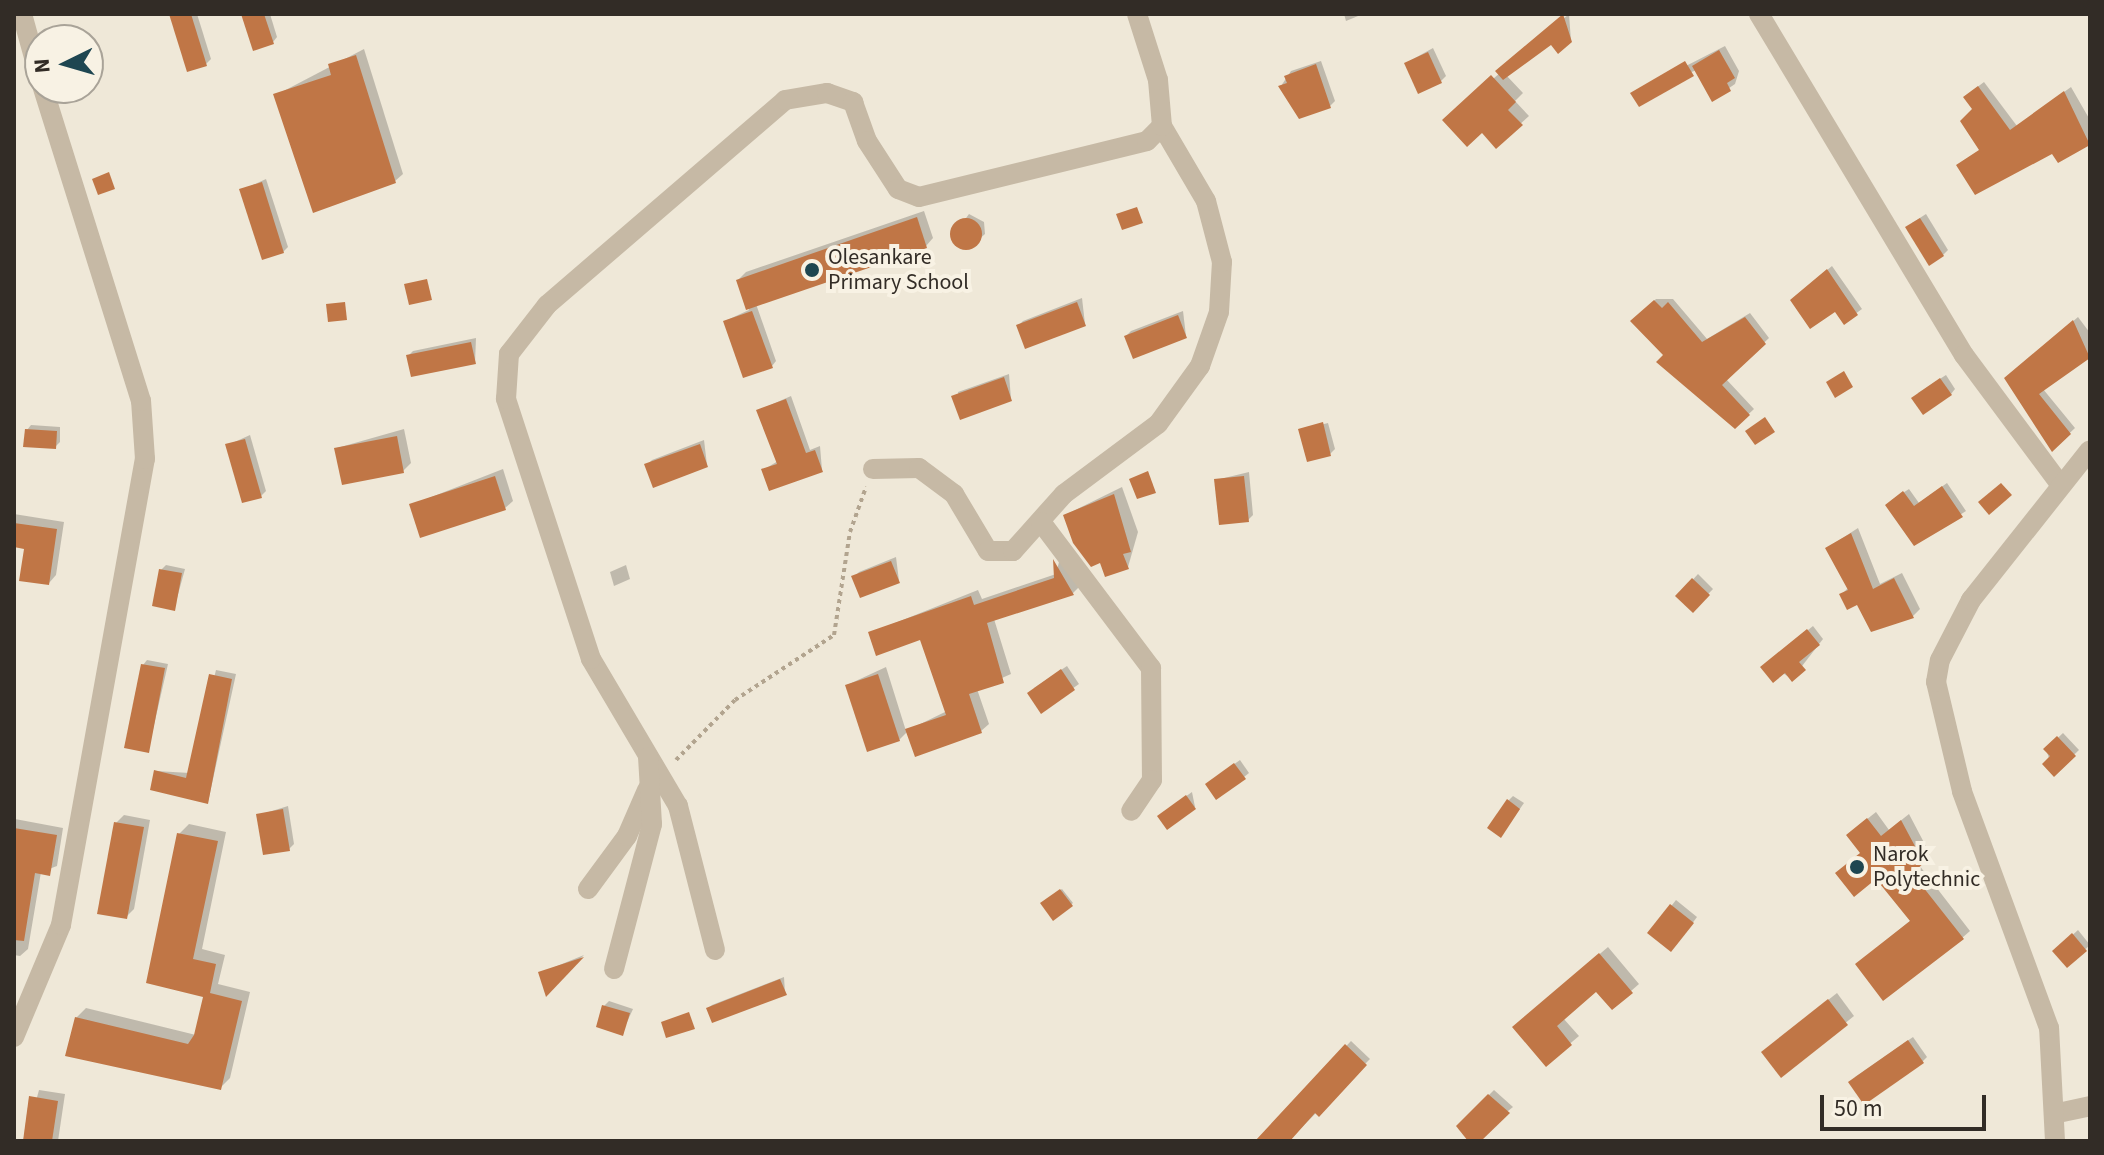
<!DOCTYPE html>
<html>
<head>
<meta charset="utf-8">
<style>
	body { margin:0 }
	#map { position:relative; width:2104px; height:1155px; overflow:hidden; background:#efe8d8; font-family:"Source Sans 3",sans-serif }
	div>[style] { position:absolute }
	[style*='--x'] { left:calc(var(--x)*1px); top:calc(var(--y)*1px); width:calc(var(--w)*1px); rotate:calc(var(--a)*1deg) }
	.shadow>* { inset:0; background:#0003 }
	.building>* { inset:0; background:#c07646 }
	.round { border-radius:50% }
	.path>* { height:4px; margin-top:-2px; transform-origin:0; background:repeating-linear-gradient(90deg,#b2a48f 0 4px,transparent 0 8px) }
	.minor>* { height:20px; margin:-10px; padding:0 10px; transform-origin:10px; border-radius:10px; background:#c6b9a5 }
	.dots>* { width:22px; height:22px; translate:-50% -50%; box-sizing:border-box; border:4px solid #f8f2e4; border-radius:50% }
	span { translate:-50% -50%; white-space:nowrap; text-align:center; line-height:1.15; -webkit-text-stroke:8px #f8f2e4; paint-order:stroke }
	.poi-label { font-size:22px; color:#322c26 }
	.left { translate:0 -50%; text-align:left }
	.frame { position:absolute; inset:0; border:16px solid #322c26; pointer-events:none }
	.north { position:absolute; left:24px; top:24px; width:80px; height:80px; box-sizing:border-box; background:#f8f2e4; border:2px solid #a9a398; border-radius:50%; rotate:265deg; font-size:22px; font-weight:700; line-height:32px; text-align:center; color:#322c26 }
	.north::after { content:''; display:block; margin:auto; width:28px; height:36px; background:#1e4651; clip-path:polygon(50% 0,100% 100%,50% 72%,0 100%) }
	.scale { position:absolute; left:1820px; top:1095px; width:166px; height:36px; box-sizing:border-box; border:4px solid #322c26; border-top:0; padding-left:10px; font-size:24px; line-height:28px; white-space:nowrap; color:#322c26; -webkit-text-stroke:6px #f8f2e4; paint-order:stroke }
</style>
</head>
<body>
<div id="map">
	<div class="shadow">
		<i style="clip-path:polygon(173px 14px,197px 14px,211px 59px,206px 64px)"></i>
		<i style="clip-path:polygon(243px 14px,270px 14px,277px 37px,273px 42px)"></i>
		<i style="clip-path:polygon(1344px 14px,1363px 14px,1346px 21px)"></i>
		<i style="clip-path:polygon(1569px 14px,1571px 41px,1551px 42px,1506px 75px,1523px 93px,1515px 101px,1529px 116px,1496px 146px,1482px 131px,1445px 120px)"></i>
		<i style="clip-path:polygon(1725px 46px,1739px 71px,1735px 84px,1713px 99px,1697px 70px,1633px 93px)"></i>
		<i style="clip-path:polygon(1433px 48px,1446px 76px,1441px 81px,1406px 63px)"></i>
		<i style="clip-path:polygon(364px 49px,403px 174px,395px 181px,276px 95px)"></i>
		<i style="clip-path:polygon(1321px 61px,1335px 101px,1330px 106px,1281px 86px,1291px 71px)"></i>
		<i style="clip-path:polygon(1984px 82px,2017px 126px,2071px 87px,2090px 120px,2090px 142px,2058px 161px,2053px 151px,1959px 165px,1981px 149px,1972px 91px)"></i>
		<i style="clip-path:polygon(266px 179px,288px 247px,283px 252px,242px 190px)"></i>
		<i style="clip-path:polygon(924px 211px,933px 238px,926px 246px,756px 304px,776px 361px,772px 366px,725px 321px,749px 310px,738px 280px,746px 272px)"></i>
		<i style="clip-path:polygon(969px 214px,984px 222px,985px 234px,970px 247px,952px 237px)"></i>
		<i style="clip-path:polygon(1926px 214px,1948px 250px,1943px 255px,1912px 223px)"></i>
		<i style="clip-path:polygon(1832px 266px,1862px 309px,1844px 322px,1835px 310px,1797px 295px)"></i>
		<i style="clip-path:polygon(1082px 298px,1085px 324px,1018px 326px,1023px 321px)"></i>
		<i style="clip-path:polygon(1656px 299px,1673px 299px,1707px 339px,1750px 313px,1769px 338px,1726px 379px,1754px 409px,1735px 427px,1659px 362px,1666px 355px,1633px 321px)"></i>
		<i style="clip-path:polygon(1183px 311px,1186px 336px,1126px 336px,1131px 331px)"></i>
		<i style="clip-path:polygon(2078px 317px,2090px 333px,2090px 355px,2043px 389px,2075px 428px,2053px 449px,2006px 379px)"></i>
		<i style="clip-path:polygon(476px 338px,475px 363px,408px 356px,413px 351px)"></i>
		<i style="clip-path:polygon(1009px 374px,1011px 399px,961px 417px,958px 392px)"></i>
		<i style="clip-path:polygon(1946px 375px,1955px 389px,1951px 394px,1918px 393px)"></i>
		<i style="clip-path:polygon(791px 396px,810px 450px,820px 446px,822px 470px,763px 470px,778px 461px,759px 410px)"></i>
		<i style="clip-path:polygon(1328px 423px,1335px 449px,1330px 454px,1300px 430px)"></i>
		<i style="clip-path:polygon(31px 425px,60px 427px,60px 442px,55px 447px,27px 430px)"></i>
		<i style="clip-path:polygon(404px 429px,411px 463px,403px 471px,337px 448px)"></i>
		<i style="clip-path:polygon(250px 435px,266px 491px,261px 496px,228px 445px)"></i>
		<i style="clip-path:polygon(704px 440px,707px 465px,647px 465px,652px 460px)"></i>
		<i style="clip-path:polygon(503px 469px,513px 501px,505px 508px,411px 505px)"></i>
		<i style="clip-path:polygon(1249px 472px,1253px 515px,1248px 520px,1216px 480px)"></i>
		<i style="clip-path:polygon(1947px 483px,1966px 511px,1915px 544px,1892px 500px,1909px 489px,1919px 503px)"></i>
		<i style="clip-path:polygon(1122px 487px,1138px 532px,1128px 567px,1101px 560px,1065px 515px)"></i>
		<i style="clip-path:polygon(14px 514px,64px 522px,56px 575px,49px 583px,26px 547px,14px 545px)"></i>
		<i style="clip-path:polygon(1858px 528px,1880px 584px,1902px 573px,1920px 609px,1913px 616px,1872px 629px,1858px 602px,1841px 595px,1849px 587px,1827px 548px)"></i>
		<i style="clip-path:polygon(1061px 554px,1080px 586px,1073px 593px,994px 619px,1011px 674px,977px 689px,989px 724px,981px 731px,916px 754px,908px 731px,899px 740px,847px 685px,886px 667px,906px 731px,947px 711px,921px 638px,870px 633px,978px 590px,982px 599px,1056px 574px)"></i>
		<i style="clip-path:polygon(896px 557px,899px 581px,854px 577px,859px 572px)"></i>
		<i style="clip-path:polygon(166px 565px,185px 569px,174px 609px,161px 570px)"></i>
		<i style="clip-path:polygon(626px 565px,630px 579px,614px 586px,610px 572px)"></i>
		<i style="clip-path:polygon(1698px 574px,1713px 589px,1693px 610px,1678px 596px)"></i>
		<i style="clip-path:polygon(1813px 626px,1823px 639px,1792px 679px,1767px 663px)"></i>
		<i style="clip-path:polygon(147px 660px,168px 664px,148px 751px,143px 665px)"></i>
		<i style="clip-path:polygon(1067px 666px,1079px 684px,1041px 711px,1034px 688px)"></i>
		<i style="clip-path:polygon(216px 670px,236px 674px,208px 802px,156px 771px,190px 773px)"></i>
		<i style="clip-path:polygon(2063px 733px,2079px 750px,2054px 774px,2046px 749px)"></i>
		<i style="clip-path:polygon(1240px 760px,1249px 773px,1244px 777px,1212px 780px)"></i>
		<i style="clip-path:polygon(1192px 792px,1195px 807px,1165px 811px)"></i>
		<i style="clip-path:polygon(1513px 796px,1524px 803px,1505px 830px,1508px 801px)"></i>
		<i style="clip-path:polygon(288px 806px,294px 844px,289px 849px,259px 815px)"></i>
		<i style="clip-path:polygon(1876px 812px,1889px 830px,1909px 814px,1930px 854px,1919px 865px,1970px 931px,1962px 938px,1857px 964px,1911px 920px,1862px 853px,1856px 828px)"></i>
		<i style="clip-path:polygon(124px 815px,150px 820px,134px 909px,126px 917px,116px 823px)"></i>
		<i style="clip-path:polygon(15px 819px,63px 828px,57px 866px,41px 872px,28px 949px,20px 956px,14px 955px)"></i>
		<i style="clip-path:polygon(189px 824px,226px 832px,202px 949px,225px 955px,218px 984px,250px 992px,230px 1078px,220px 1088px,76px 1018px,86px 1008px,196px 1035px,206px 995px,149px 982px,179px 834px)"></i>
		<i style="clip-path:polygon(1062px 889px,1073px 903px,1053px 918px,1042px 903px)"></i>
		<i style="clip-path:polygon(1676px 900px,1697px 917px,1676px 945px,1650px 933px)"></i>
		<i style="clip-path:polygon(2078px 930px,2090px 945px,2067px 966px,2055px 951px)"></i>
		<i style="clip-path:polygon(1608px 947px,1639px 984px,1631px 991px,1597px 989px,1563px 1018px,1579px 1036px,1546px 1064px,1522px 1020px)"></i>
		<i style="clip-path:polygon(584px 955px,547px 993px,540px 973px)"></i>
		<i style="clip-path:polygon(784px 977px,785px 993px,708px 1008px,712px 1005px)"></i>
		<i style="clip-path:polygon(1837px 993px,1854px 1016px,1781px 1075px,1771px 1045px)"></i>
		<i style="clip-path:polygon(609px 1001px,633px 1009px,622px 1033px,604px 1006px)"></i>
		<i style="clip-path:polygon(1913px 1037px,1927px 1057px,1922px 1062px,1855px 1077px)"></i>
		<i style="clip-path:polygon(1351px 1041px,1370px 1059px,1288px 1141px,1259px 1139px)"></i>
		<i style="clip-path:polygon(39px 1090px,65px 1094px,58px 1141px,25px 1141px)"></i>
		<i style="clip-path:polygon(1494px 1090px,1513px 1107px,1471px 1141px,1458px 1126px)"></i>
	</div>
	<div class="building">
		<i style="clip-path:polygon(169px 14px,191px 14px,207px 66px,187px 72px)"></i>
		<i style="clip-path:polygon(241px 14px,264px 14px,274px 44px,253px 51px)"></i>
		<i style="clip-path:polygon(1563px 14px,1572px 42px,1558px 54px,1551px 45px,1503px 80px,1495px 71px)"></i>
		<i style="clip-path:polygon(1719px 50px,1735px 78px,1727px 83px,1731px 91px,1712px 102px,1692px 66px)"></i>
		<i style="clip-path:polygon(1428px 52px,1442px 83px,1418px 94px,1404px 63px)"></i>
		<i style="clip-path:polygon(356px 55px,396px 183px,313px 213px,273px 94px,331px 75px,328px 64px)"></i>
		<i style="clip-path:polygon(1685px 61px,1694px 76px,1639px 107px,1630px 93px)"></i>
		<i style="clip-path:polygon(1316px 64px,1331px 108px,1299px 119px,1278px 86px,1287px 83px,1284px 76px)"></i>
		<i style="clip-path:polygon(1491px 75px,1516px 102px,1508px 110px,1523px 125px,1496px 149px,1482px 133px,1467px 147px,1442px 120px)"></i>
		<i style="clip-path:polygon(1978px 86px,2010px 130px,2064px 91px,2090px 145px,2058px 163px,2052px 154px,1975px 195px,1956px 165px,1979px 150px,1960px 121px,1972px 109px,1963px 97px)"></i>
		<i style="clip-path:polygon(109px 172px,115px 189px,98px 195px,92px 179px)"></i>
		<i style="clip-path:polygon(262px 182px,284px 253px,262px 260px,239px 189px)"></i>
		<i style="clip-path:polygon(1137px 207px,1143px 223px,1122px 230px,1116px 214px)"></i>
		<i style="clip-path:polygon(917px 217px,927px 248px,746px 310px,736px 280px)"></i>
		<i style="clip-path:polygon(1920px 218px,1944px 256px,1929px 266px,1905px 227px)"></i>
		<i class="round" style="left:950px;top:218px;width:32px;height:32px"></i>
		<i style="clip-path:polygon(1827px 269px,1858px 315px,1844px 325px,1835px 312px,1810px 329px,1790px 300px)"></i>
		<i style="clip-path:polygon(427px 279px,432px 300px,409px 305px,404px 284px)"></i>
		<i style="clip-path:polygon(1654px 300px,1662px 308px,1668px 302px,1702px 342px,1745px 317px,1766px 344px,1722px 385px,1750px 415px,1735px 429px,1656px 362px,1663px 355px,1630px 321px)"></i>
		<i style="clip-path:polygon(345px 302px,347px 320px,328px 322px,326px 304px)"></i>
		<i style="clip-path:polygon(1077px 302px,1086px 326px,1025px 349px,1016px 325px)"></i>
		<i style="clip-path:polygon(752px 311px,773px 368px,743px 378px,723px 321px)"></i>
		<i style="clip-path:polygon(1178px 315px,1187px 338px,1133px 359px,1124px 336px)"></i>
		<i style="clip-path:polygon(2073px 320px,2090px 358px,2039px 394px,2071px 434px,2052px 452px,2004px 378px)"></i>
		<i style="clip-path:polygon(471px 342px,476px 364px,411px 377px,406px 355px)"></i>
		<i style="clip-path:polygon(1844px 371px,1853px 387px,1835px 398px,1826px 382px)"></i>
		<i style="clip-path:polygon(1004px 377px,1012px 401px,960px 420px,951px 396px)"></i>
		<i style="clip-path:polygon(1940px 378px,1952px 395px,1923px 415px,1911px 398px)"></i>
		<i style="clip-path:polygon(786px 399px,806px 453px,815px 450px,823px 472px,769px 491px,761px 469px,777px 464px,756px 410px)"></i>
		<i style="clip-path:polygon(1765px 417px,1775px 432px,1755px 445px,1745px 431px)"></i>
		<i style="clip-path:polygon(1323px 422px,1331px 456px,1307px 462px,1298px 429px)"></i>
		<i style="clip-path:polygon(25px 429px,57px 431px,56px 449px,23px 447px)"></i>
		<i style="clip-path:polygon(397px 436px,404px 473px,342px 485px,334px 448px)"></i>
		<i style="clip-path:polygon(245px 439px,262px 498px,242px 503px,225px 444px)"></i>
		<i style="clip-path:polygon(700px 444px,708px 467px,653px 488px,644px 464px)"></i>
		<i style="clip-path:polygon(1148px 471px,1156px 493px,1137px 499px,1129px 479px)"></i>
		<i style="clip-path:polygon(495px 476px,506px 510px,420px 538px,409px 504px)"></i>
		<i style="clip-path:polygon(1244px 476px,1249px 522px,1219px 525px,1214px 479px)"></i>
		<i style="clip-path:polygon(2001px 483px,2012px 495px,1989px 515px,1978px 502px)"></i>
		<i style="clip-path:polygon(1942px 486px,1963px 517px,1914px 546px,1885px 505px,1903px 491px,1914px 506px)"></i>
		<i style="clip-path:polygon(1114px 494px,1131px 552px,1123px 554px,1129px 569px,1105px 577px,1100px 563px,1091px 567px,1073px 543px,1063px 515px)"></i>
		<i style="clip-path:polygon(14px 523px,57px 529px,49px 585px,19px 581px,24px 549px,14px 547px)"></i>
		<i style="clip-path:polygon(1851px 533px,1873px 589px,1894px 578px,1914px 618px,1871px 632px,1857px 605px,1847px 610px,1839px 594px,1848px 590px,1825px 548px)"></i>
		<i style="clip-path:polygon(1053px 559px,1074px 595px,987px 623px,1004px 683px,969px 694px,982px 733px,915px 757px,905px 729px,946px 715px,920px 640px,876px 656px,868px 632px,971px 596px,974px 605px,1054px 578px)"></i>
		<i style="clip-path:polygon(891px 561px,900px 583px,860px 598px,851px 576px)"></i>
		<i style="clip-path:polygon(159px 569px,182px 573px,175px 611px,152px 606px)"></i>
		<i style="clip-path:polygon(1692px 578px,1710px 595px,1693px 613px,1675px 596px)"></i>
		<i style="clip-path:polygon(1807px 629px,1820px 645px,1799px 662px,1806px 670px,1792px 682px,1785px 673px,1773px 683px,1760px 667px)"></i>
		<i style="clip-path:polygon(141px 664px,165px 668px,149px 753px,124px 748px)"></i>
		<i style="clip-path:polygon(1061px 669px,1075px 690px,1041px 714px,1027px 693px)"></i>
		<i style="clip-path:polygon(209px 674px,232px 679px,208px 804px,150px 790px,154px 770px,186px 778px)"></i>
		<i style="clip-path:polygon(878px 674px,900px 741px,867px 752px,845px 685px)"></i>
		<i style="clip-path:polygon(2057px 736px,2076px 756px,2054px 777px,2042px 764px,2050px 756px,2043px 749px)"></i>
		<i style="clip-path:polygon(1234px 763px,1246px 779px,1216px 800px,1205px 784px)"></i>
		<i style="clip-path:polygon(1186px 795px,1196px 809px,1167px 830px,1157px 816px)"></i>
		<i style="clip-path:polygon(1507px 799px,1520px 809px,1501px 838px,1487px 828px)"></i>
		<i style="clip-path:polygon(283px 809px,290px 851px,263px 855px,256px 814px)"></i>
		<i style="clip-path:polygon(1867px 818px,1881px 836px,1901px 820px,1924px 863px,1912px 873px,1964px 939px,1883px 1001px,1855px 964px,1910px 921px,1876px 879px,1854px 897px,1835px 873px,1860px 853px,1846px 835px)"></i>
		<i style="clip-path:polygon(114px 822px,144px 827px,127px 919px,97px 914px)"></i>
		<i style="clip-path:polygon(14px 828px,57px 835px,50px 876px,35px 873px,24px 941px,14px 940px)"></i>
		<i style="clip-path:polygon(177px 833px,218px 841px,193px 959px,216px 964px,210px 993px,242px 1001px,221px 1090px,65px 1056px,75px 1017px,188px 1044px,194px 1035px,203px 997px,146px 983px)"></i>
		<i style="clip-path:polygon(1060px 889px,1073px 906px,1053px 921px,1040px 903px)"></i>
		<i style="clip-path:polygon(1670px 904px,1694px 923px,1671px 952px,1647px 933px)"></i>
		<i style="clip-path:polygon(2072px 933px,2087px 951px,2067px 968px,2052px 951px)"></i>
		<i style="clip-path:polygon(1599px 953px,1633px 993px,1612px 1010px,1596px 992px,1557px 1026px,1572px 1045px,1546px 1067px,1512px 1027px)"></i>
		<i style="clip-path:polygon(584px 957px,546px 997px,538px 972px)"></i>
		<i style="clip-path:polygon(780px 979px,787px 995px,712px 1023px,706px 1008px)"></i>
		<i style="clip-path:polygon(1828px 999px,1848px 1025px,1781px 1078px,1761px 1052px)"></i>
		<i style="clip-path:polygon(602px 1005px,630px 1013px,623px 1036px,596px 1027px)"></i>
		<i style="clip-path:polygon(689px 1012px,695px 1029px,666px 1038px,661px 1022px)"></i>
		<i style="clip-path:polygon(1908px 1040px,1924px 1063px,1864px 1105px,1848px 1082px)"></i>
		<i style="clip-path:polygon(1345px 1044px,1367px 1065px,1319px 1117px,1315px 1113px,1290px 1141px,1255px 1141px)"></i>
		<i style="clip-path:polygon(1488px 1094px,1510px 1113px,1481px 1141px,1468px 1141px,1456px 1126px)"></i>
		<i style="clip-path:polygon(29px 1096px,58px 1101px,52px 1141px,23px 1141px)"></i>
	</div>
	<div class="path">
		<i style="--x:676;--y:760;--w:84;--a:-45.5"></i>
		<i style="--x:735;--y:700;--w:118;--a:-33.3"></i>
		<i style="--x:834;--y:635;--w:104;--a:-81.2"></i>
		<i style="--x:850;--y:532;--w:48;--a:-70.4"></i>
	</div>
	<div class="minor">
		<i style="--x:22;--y:14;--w:67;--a:74.5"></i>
		<i style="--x:1759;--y:14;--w:398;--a:59"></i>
		<i style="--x:1964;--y:355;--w:159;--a:53.4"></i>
		<i style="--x:873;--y:469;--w:46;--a:-1.2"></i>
		<i style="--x:919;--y:468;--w:44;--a:36.6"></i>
		<i style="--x:954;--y:494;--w:66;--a:59.2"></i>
		<i style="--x:988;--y:551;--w:25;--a:0"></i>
		<i style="--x:1013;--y:551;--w:76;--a:-48.2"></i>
		<i style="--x:1064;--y:494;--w:117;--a:-36.7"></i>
		<i style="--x:1158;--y:424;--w:72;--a:-54.1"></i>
		<i style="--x:1200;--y:366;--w:57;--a:-70.6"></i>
		<i style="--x:1219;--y:312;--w:50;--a:-86.6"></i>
		<i style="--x:1222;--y:262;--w:63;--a:-104.7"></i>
		<i style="--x:1206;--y:201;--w:87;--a:-120.4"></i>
		<i style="--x:1041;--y:522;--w:183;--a:53"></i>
		<i style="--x:1151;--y:668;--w:112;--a:89.5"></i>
		<i style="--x:1152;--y:780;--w:37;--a:124"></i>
		<i style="--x:588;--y:889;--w:66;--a:-53.7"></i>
		<i style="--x:627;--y:836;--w:50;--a:-66.5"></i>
		<i style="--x:715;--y:950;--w:149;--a:-104.4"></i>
		<i style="--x:678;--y:806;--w:171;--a:-120.6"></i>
		<i style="--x:591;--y:659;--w:274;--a:-108.1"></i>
		<i style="--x:506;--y:399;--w:45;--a:-86.2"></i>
		<i style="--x:509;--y:354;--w:62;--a:-52.2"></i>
		<i style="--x:547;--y:305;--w:314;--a:-40.7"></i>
		<i style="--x:785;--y:100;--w:43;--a:-9.5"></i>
		<i style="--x:827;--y:93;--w:28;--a:19"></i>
		<i style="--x:853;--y:102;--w:41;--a:70.3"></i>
		<i style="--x:867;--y:141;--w:57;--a:57.1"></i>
		<i style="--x:898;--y:189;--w:22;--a:21"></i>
		<i style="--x:919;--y:197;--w:235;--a:-13.8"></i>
		<i style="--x:1147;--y:141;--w:21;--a:-45"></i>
		<i style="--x:1162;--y:126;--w:46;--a:-95"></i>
		<i style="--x:1158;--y:80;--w:69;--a:-107.7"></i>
		<i style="--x:614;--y:969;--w:150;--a:-75.3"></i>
		<i style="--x:652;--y:824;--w:67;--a:-93.4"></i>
		<i style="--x:14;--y:1037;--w:121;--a:-67.2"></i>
		<i style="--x:61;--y:925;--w:474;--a:-79.8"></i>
		<i style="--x:145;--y:459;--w:58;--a:-93.9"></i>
		<i style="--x:141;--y:401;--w:328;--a:-107.4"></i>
		<i style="--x:2058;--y:1113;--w:33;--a:-12"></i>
		<i style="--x:2055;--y:1141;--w:113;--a:-93"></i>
		<i style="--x:2049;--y:1028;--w:252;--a:-110.2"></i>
		<i style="--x:1962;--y:791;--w:112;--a:-103.4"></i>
		<i style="--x:1936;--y:682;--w:22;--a:-80"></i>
		<i style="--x:1940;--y:660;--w:68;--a:-62.7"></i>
		<i style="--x:1971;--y:600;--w:191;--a:-51.6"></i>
	</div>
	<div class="dots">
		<i style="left:812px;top:270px;background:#1e4651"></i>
		<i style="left:1857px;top:867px;background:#1e4651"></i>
	</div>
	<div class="poi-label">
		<span class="left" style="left:828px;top:270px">Olesankare<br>Primary School</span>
		<span class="left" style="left:1873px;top:867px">Narok<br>Polytechnic</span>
	</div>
	<div class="frame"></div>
	<div class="north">N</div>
	<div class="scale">50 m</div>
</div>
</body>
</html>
